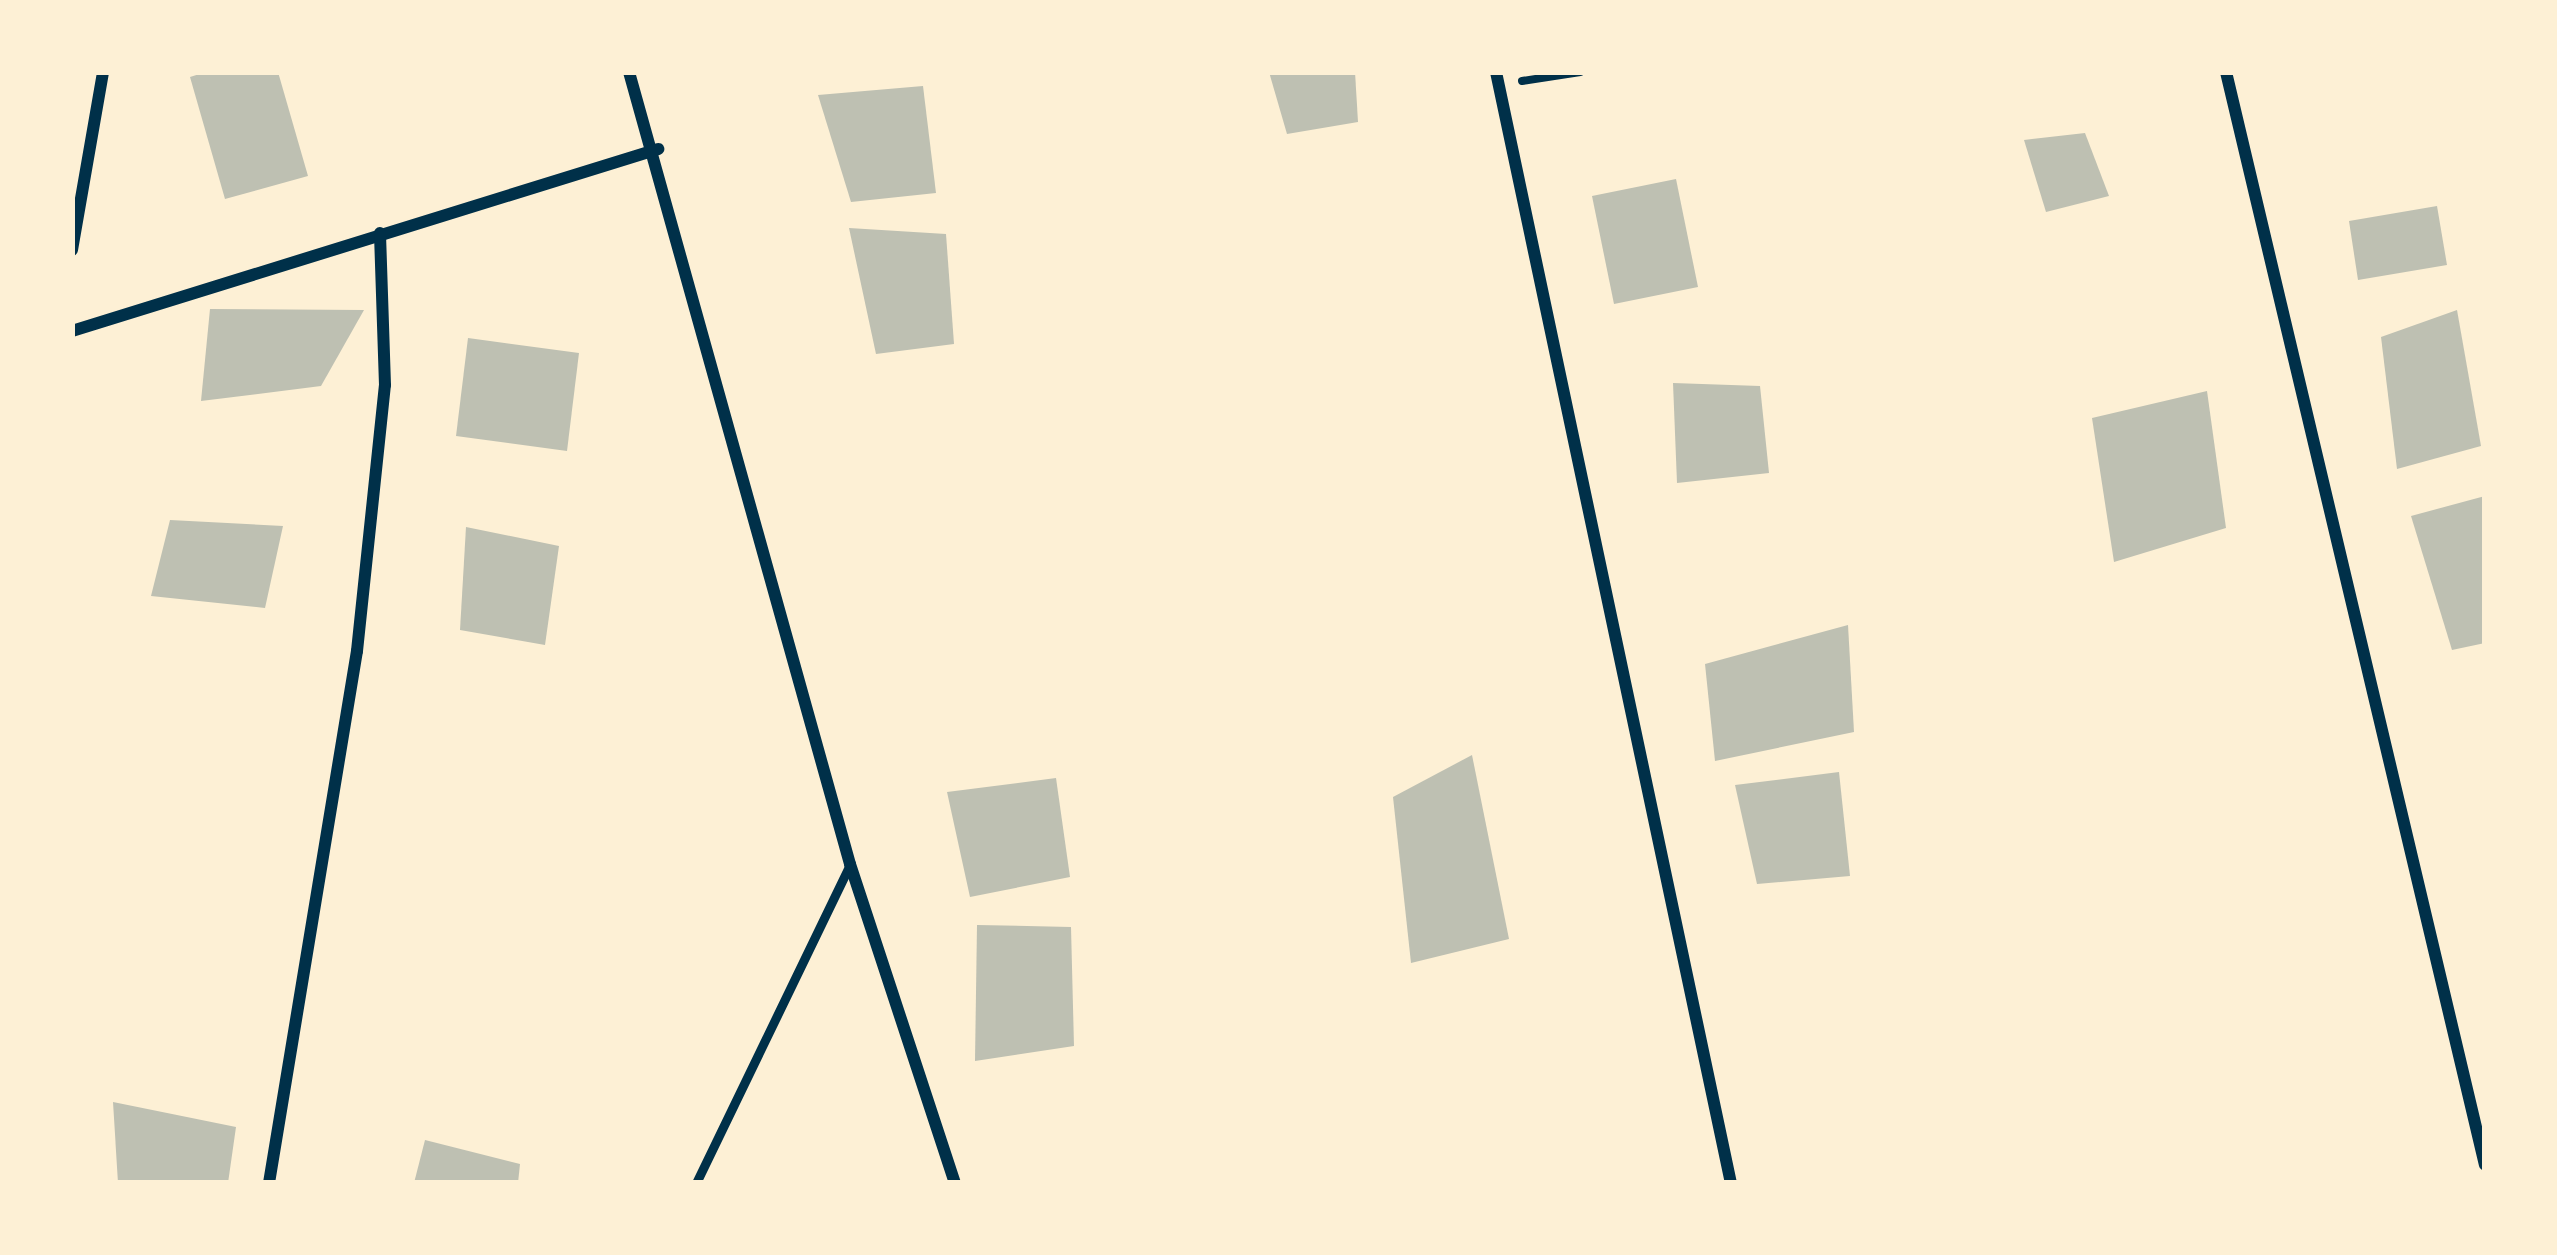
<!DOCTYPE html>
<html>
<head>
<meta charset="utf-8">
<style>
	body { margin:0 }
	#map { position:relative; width:2557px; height:1255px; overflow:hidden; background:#fdf0d5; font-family:"Source Sans 3",sans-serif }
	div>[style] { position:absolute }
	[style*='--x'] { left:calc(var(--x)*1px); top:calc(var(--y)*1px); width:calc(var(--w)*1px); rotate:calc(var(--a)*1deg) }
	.building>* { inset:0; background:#bec0b2 }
	.path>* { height:8px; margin:-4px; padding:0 4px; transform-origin:4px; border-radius:4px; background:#003049 }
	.service>* { height:9px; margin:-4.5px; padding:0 4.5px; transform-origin:4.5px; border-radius:4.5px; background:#003049 }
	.minor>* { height:12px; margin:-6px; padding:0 6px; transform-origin:6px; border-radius:6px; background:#003049 }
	span { translate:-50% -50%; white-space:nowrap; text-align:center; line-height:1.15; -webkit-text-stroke:12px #fdf0d5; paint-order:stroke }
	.frame { position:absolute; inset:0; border:75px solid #fdf0d5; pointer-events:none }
</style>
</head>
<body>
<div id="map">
	<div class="building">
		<i style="clip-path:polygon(206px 72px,278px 72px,308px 176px,225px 199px,190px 77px)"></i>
		<i style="clip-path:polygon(1269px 72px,1355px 72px,1358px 122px,1287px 134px)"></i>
		<i style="clip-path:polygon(923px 86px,936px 193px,851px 202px,818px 95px)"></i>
		<i style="clip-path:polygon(2085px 133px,2109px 196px,2046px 212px,2024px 140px)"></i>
		<i style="clip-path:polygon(1676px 179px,1698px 287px,1614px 304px,1592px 196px)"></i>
		<i style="clip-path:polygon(2437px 206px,2447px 265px,2358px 280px,2349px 221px)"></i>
		<i style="clip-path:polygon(849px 228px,946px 234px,954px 344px,876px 354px)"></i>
		<i style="clip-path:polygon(210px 309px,364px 310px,321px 386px,201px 401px)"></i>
		<i style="clip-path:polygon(2457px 310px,2481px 446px,2397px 469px,2381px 337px)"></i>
		<i style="clip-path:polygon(468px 338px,579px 353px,567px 451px,456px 436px)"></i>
		<i style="clip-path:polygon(1673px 383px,1760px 386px,1769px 473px,1677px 483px)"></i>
		<i style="clip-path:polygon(2207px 391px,2226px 528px,2114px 562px,2092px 418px)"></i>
		<i style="clip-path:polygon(2485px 496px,2485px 643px,2452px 650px,2411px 516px)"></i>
		<i style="clip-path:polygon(170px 520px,283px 526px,265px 608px,151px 596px)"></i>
		<i style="clip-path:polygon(466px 527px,559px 546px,545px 645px,460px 630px)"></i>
		<i style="clip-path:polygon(1848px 625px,1854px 732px,1715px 761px,1705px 664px)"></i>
		<i style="clip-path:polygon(1472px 755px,1509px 939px,1411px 963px,1393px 797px)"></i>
		<i style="clip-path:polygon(1839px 772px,1850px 876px,1757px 884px,1735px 785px)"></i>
		<i style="clip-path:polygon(1056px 778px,1070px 877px,970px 897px,947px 792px)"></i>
		<i style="clip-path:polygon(977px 925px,1071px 927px,1074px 1046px,975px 1061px)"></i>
		<i style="clip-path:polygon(113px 1102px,236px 1127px,228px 1183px,118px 1183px)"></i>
		<i style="clip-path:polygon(425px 1140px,520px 1164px,518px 1183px,414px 1183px)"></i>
	</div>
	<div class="path">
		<i style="--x:1522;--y:81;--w:59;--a:-8.8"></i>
	</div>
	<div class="service">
		<i style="--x:696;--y:1183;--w:354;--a:-64.2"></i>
	</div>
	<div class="minor">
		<i style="--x:629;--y:72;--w:822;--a:74.41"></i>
		<i style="--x:850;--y:864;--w:336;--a:71.8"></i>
		<i style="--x:1496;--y:72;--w:1136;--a:78.06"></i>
		<i style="--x:2226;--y:72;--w:1123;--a:76.67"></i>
		<i style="--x:72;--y:250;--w:181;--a:-80.1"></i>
		<i style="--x:72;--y:331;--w:614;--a:-17.25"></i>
		<i style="--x:269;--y:1183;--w:539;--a:-80.61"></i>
		<i style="--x:357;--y:651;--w:267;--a:-84"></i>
		<i style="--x:385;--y:385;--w:152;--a:-91.9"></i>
	</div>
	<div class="frame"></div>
</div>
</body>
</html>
